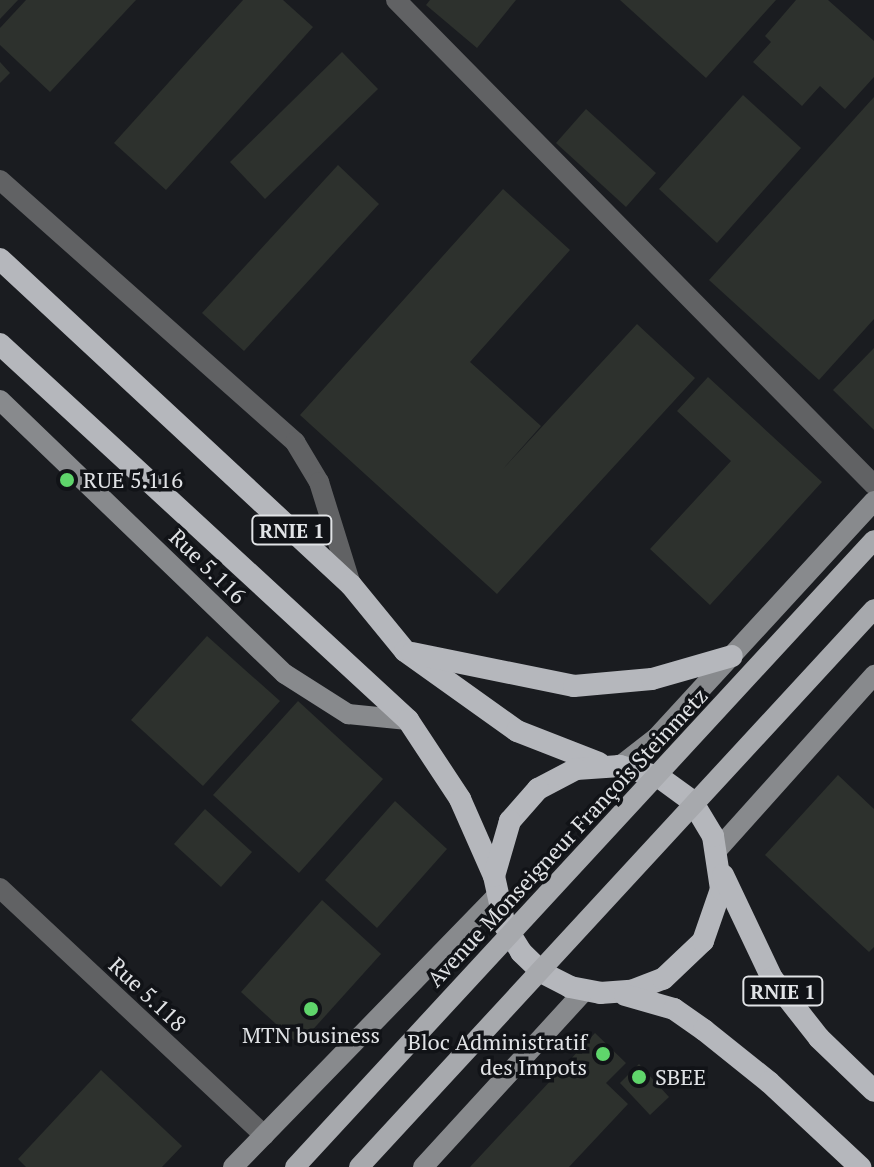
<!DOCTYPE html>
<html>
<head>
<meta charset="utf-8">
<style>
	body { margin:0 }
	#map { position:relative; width:874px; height:1167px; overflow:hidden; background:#1a1c20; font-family:"PT Serif",serif }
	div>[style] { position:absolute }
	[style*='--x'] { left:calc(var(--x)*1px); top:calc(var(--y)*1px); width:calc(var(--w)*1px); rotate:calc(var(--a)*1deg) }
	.building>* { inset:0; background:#2d312d }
	.minor>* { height:20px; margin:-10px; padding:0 10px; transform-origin:10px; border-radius:10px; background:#616264 }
	.secondary>* { height:20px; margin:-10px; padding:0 10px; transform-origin:10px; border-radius:10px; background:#888a8d }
	.trunk>* { height:22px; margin:-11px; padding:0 11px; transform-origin:11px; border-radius:11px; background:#b5b7bc }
	.primary-bridge>* { height:20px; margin:-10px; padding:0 10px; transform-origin:10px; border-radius:10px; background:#a7a9ad }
	.dots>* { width:22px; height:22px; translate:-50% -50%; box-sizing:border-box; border:4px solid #111317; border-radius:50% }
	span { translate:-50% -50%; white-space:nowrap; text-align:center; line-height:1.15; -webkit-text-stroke:7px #111317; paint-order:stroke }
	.shield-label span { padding:2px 6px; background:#111317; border:2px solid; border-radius:6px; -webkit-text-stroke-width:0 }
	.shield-label { font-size:20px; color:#e1e3e6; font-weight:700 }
	.poi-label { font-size:22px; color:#e1e3e6 }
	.left { translate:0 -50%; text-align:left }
	.right { translate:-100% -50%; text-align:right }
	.street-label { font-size:22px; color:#e1e3e6 }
</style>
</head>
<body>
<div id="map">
	<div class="building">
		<i style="clip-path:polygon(0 0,18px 0,0 19px)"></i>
		<i style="clip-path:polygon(26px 0,136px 0,50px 92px,0 45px,0 28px)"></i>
		<i style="clip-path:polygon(243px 0,283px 0,313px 27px,166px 190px,114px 143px)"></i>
		<i style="clip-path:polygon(430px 0,516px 0,477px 48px,426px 5px)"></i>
		<i style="clip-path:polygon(620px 0,776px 0,706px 78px)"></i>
		<i style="clip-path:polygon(796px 0,828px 0,874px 41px,874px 77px,845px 109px,820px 86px,802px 106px,753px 62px,771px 42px,765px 36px)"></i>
		<i style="clip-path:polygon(342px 52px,378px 89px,265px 199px,230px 162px)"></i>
		<i style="clip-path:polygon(0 62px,10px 73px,0 83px)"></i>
		<i style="clip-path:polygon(743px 95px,801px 148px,717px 243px,659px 189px)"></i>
		<i style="clip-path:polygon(874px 97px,874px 319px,819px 380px,709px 280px)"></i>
		<i style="clip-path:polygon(586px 109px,656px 173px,626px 207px,556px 143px)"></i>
		<i style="clip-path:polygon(338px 165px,379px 204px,244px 351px,202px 313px)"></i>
		<i style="clip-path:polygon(503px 189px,570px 250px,470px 362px,541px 426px,503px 469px,637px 324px,695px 378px,497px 594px,300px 415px)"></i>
		<i style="clip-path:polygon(874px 348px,874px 430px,833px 390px)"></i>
		<i style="clip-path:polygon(708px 377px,822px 482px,710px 605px,650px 549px,731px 461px,677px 411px)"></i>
		<i style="clip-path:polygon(207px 636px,280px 701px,203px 786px,131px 720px)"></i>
		<i style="clip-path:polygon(298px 701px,383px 779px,299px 873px,213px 795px)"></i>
		<i style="clip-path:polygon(838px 775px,874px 809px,874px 947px,869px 952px,765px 855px)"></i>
		<i style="clip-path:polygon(395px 801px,447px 849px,377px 928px,325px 880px)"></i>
		<i style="clip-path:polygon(205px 809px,252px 852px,221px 887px,174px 844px)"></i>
		<i style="clip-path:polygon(322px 900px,381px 954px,299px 1045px,241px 992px)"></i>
		<i style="clip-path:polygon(595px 1033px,626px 1063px,606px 1083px,628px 1104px,569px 1167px,470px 1167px)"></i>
		<i style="clip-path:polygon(639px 1064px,669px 1097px,650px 1115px,620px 1083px)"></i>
		<i style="clip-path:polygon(101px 1070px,182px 1146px,162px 1167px,26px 1167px,18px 1159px)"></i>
	</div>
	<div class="minor">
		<i style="--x:396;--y:0;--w:681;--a:45.42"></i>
		<i style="--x:0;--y:180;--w:395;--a:41.6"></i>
		<i style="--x:295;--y:442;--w:47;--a:59"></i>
		<i style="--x:319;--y:482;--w:108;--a:72.7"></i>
		<i style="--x:0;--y:888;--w:362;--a:43.1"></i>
	</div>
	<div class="secondary">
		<i style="--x:0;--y:400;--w:395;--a:43.9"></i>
		<i style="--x:285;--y:674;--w:75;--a:32.4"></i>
		<i style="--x:348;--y:714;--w:60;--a:5.7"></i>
		<i style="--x:620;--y:766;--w:46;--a:-37.9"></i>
		<i style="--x:656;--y:738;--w:322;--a:-47.4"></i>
		<i style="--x:718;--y:849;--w:234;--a:-48.1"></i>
		<i style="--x:233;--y:1167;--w:377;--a:-45.8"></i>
		<i style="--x:423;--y:1167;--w:239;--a:-47.5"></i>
	</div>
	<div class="trunk">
		<i style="--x:0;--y:259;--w:479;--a:42.9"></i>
		<i style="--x:351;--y:585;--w:85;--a:50.7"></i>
		<i style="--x:405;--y:651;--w:138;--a:35.5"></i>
		<i style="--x:517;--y:731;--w:88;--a:21.3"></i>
		<i style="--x:0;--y:344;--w:555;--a:42.66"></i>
		<i style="--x:408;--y:720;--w:95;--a:56.6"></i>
		<i style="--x:460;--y:799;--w:84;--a:66.2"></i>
		<i style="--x:494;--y:876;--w:51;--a:77.6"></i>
		<i style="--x:505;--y:926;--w:31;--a:58"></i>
		<i style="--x:521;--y:952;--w:30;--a:44"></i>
		<i style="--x:543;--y:973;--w:30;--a:27"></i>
		<i style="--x:570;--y:987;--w:31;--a:11"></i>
		<i style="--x:600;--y:993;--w:31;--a:-4"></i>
		<i style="--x:631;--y:991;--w:34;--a:-21"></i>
		<i style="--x:663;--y:979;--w:55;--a:-43.5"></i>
		<i style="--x:703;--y:941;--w:55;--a:-70.9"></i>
		<i style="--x:721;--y:889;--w:54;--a:-98.6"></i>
		<i style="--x:713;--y:836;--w:41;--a:-121"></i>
		<i style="--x:692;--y:801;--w:41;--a:-144"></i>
		<i style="--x:659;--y:777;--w:41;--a:-164.2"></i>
		<i style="--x:620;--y:766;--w:44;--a:176.1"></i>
		<i style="--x:576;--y:769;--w:43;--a:152.2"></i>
		<i style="--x:538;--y:789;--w:43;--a:131.2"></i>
		<i style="--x:510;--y:821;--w:57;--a:106.2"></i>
		<i style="--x:412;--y:653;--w:165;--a:11.5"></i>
		<i style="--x:574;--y:686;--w:78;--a:-5.1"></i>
		<i style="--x:652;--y:679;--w:83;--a:-16"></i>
		<i style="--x:723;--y:875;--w:114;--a:64.6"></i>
		<i style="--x:772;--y:978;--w:76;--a:51.9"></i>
		<i style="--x:819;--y:1038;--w:76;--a:43.9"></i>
		<i style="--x:625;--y:995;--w:51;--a:15.9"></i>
		<i style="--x:674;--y:1009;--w:37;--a:35"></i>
		<i style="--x:704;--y:1030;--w:83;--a:38.7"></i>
		<i style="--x:769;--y:1082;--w:125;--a:43"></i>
	</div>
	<div class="primary-bridge">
		<i style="--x:295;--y:1167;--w:853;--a:-47.28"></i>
		<i style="--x:359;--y:1167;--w:759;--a:-47.29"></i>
	</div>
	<div class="dots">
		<i style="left:67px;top:480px;background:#5fd56b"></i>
		<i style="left:311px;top:1009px;background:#5fd56b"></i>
		<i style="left:603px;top:1054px;background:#5fd56b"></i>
		<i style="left:639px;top:1077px;background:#5fd56b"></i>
	</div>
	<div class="shield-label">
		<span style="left:292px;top:530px">RNIE 1</span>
		<span style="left:783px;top:991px">RNIE 1</span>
	</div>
	<div class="poi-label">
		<span class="left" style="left:83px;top:480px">RUE 5.116</span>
		<span style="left:311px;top:1035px">MTN business</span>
		<span class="right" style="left:587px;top:1054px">Bloc Administratif<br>des Impots</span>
		<span class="left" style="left:655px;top:1077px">SBEE</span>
	</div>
	<div class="street-label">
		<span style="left:208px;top:566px;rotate:44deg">Rue 5.116</span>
		<span style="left:567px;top:837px;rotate:-47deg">Avenue Monseigneur François Steinmetz</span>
		<span style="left:148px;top:994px;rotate:43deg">Rue 5.118</span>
	</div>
</div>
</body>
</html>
